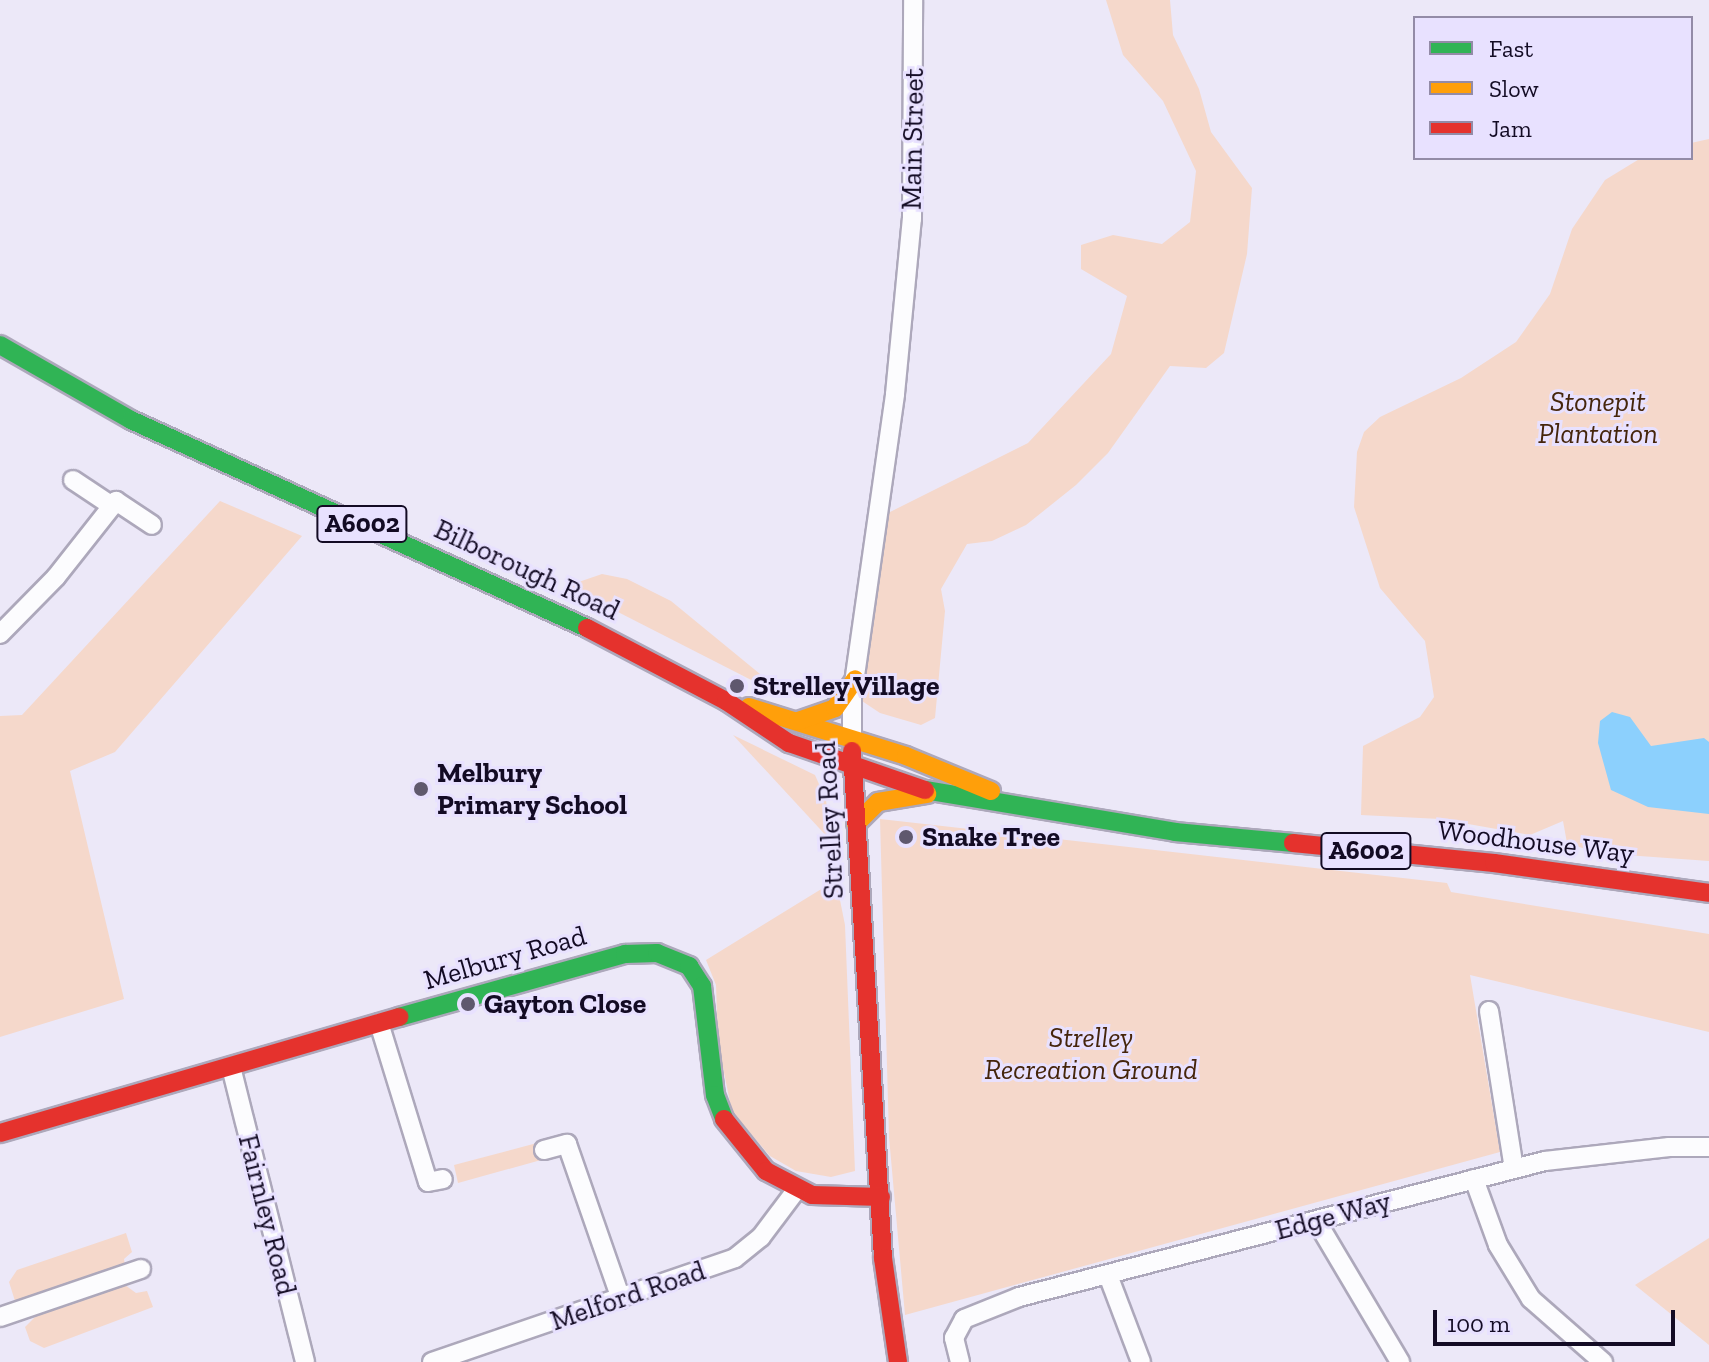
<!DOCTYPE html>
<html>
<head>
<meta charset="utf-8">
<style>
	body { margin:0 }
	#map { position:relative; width:1709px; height:1362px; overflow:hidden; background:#ece8f8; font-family:"Zilla Slab",serif }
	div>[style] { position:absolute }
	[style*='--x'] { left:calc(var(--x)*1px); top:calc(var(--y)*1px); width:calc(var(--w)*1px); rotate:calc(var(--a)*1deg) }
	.green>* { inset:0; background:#f5d8cb }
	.water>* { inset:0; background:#8cd0fd }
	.roads { filter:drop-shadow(2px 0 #ada8bb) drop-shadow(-2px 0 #ada8bb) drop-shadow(0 2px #ada8bb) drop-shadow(0 -2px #ada8bb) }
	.street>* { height:18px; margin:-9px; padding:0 9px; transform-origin:9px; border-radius:9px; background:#fcfcfe }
	.fast>* { height:18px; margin:-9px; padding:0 9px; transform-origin:9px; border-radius:9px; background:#30b455 }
	.slow>* { height:18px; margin:-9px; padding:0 9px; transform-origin:9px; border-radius:9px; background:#ff9f0a }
	.jam>* { height:18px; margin:-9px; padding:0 9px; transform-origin:9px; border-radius:9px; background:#e5322d }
	.dots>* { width:22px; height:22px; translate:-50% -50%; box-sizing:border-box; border:4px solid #e8e1ff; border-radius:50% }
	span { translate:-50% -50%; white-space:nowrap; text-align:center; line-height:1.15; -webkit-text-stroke:6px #e8e1ff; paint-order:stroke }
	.shield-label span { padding:2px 6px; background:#e8e1ff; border:2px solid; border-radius:6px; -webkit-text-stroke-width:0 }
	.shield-label { font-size:26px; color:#130b24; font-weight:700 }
	.street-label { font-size:28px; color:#130b24 }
	.park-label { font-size:28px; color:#45250b; font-style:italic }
	.poi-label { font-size:28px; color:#130b24; font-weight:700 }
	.left { translate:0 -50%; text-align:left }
	.legend { position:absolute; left:1413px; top:16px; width:280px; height:144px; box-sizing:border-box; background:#e8e1ff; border:2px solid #938ba7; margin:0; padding:10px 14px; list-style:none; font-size:24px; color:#130b24 }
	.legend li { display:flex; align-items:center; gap:16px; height:40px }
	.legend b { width:40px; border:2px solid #938ba7 }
	.scale { position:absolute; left:1433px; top:1310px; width:242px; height:36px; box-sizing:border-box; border:4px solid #130b24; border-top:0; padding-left:10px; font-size:24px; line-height:28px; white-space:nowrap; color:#130b24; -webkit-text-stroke:6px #e8e1ff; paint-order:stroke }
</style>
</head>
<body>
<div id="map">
	<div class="green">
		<i style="clip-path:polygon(1106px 0,1170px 0,1173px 35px,1199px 89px,1211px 132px,1252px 188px,1247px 254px,1224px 353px,1206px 368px,1170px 366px,1108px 453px,1076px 485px,1026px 525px,992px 541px,967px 544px,941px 589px,945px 611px,935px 718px,921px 725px,880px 713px,859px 699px,884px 515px,1028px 443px,1111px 354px,1127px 296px,1081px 269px,1081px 245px,1113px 235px,1162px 244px,1190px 222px,1196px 171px,1163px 101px,1123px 55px)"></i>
		<i style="clip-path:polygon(1709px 139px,1709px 861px,1598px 853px,1567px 843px,1563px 821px,1530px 835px,1440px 819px,1361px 815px,1363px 746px,1420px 717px,1434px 697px,1425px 641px,1380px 588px,1354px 507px,1357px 452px,1364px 432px,1380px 417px,1461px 378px,1516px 342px,1550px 294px,1572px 229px,1605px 180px,1641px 158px,1691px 158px,1691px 143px)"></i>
		<i style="clip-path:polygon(220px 501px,302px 536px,115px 752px,70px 771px,124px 999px,0 1037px,0 716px,22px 715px)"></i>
		<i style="clip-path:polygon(602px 574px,627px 579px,671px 601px,771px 683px,767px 688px,567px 586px)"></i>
		<i style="clip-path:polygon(733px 735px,815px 775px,826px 800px,831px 841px)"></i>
		<i style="clip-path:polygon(880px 819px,1447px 883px,1451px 892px,1709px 934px,1709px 1032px,1470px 975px,1500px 1152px,905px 1315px,889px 1137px)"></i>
		<i style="clip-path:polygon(836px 880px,845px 925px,855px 1171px,831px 1177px,796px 1171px,770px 1156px,732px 1112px,718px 1043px,716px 985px,706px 960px)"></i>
		<i style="clip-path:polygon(537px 1143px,541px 1160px,458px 1183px,454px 1165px)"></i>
		<i style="clip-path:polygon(126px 1233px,132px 1252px,124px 1259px,125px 1266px,15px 1301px,9px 1282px,17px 1270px)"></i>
		<i style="clip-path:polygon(1709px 1238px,1709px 1345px,1635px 1285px)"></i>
		<i style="clip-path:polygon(125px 1285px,136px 1293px,147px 1291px,153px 1307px,44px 1348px,30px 1341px,25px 1327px,38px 1314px)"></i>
	</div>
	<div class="water">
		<i style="clip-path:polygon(1612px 712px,1630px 717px,1651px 746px,1704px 738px,1709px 742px,1709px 814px,1648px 807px,1611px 790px,1598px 743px,1600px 721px)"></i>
	</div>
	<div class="roads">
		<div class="street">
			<i style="--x:73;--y:480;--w:47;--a:33.7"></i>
			<i style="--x:0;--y:634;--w:80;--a:-45.5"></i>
			<i style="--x:56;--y:577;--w:97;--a:-51.7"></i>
			<i style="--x:116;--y:501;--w:43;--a:33.7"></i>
			<i style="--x:852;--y:741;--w:44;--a:-90"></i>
			<i style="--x:852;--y:697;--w:306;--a:-81.9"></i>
			<i style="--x:895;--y:394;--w:176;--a:-84.5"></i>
			<i style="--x:912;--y:219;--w:219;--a:-89.7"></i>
			<i style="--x:1489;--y:1011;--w:159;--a:81"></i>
			<i style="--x:379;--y:1023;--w:166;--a:72.9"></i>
			<i style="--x:428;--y:1182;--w:15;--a:-11"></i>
			<i style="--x:231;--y:1067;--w:304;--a:75.9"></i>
			<i style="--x:544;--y:1150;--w:24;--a:-15"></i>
			<i style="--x:567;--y:1144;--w:164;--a:70.8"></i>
			<i style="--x:1474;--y:1179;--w:70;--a:70"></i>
			<i style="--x:1498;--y:1245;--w:63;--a:58.6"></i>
			<i style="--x:1531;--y:1299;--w:96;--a:41.2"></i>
			<i style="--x:1317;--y:1222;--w:163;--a:59.3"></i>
			<i style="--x:1108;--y:1275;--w:93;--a:69.2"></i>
			<i style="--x:0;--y:1317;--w:149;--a:-18.8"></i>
			<i style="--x:432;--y:1362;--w:320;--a:-18.9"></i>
			<i style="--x:735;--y:1258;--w:33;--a:-39"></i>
			<i style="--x:761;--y:1237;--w:60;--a:-53.1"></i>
			<i style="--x:960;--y:1362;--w:25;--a:-104"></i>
			<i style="--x:954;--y:1338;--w:21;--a:-62"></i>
			<i style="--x:964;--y:1319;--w:59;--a:-21.8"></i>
			<i style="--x:1019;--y:1297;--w:543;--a:-14.5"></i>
			<i style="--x:1545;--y:1161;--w:125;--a:-6.4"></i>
			<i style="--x:1669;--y:1147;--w:40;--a:0"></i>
		</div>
		<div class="fast">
			<i style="--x:0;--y:345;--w:151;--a:29.8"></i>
			<i style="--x:131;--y:420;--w:501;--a:24.52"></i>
			<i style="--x:925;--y:790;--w:254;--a:9.5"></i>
			<i style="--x:1175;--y:832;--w:119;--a:5.3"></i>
			<i style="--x:399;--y:1017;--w:235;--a:-15.6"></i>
			<i style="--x:625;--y:954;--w:32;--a:-2"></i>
			<i style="--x:657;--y:953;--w:35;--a:22"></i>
			<i style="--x:689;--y:966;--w:24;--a:57"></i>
			<i style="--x:702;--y:986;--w:110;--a:83.2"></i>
			<i style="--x:715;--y:1095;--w:26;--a:69"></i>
		</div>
		<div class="slow">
			<i style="--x:749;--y:707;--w:164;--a:17.3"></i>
			<i style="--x:906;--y:756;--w:92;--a:22.4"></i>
			<i style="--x:798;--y:721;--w:39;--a:-19"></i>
			<i style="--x:835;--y:708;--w:35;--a:-55"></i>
			<i style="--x:856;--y:824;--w:31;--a:-45"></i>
			<i style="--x:878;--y:802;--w:50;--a:-9.3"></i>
		</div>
		<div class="jam">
			<i style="--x:587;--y:628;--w:157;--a:27.7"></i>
			<i style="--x:726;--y:701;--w:76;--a:33.7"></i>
			<i style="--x:789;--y:743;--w:144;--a:19.1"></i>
			<i style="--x:852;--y:751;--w:508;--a:86.5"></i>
			<i style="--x:883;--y:1258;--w:105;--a:81.8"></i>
			<i style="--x:1293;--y:843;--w:202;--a:5.7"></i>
			<i style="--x:1494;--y:863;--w:217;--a:7.9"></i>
			<i style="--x:724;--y:1119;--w:67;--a:51.1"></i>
			<i style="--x:766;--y:1171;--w:52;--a:27.6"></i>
			<i style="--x:812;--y:1195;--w:69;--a:1.7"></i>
			<i style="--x:0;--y:1133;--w:416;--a:-16.2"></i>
		</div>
	</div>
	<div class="dots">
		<i style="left:737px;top:686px;background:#5f586e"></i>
		<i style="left:421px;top:789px;background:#5f586e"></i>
		<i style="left:906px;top:837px;background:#5f586e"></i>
		<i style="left:468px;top:1004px;background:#5f586e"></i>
	</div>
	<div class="shield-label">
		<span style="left:362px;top:524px">A6002</span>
		<span style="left:1366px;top:851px">A6002</span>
	</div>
	<div class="street-label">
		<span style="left:913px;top:139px;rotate:-89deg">Main Street</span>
		<span style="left:527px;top:570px;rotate:25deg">Bilborough Road</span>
		<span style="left:830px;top:820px;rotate:-93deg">Strelley Road</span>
		<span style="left:1536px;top:842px;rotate:7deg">Woodhouse Way</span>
		<span style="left:505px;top:958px;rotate:-16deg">Melbury Road</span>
		<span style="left:267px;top:1215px;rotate:76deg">Fairnley Road</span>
		<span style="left:1333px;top:1216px;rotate:-15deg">Edge Way</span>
		<span style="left:628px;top:1296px;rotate:-19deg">Melford Road</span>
	</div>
	<div class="park-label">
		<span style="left:1598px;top:418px">Stonepit<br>Plantation</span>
		<span style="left:1091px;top:1054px">Strelley<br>Recreation Ground</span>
	</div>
	<div class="poi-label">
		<span class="left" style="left:753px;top:686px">Strelley Village</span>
		<span class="left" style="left:437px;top:789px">Melbury<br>Primary School</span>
		<span class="left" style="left:922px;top:837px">Snake Tree</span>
		<span class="left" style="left:484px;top:1004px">Gayton Close</span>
	</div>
	<ul class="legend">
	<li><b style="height:10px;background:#30b455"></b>Fast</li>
	<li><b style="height:10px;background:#ff9f0a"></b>Slow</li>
	<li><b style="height:10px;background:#e5322d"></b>Jam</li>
	</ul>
	<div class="scale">100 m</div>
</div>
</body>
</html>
